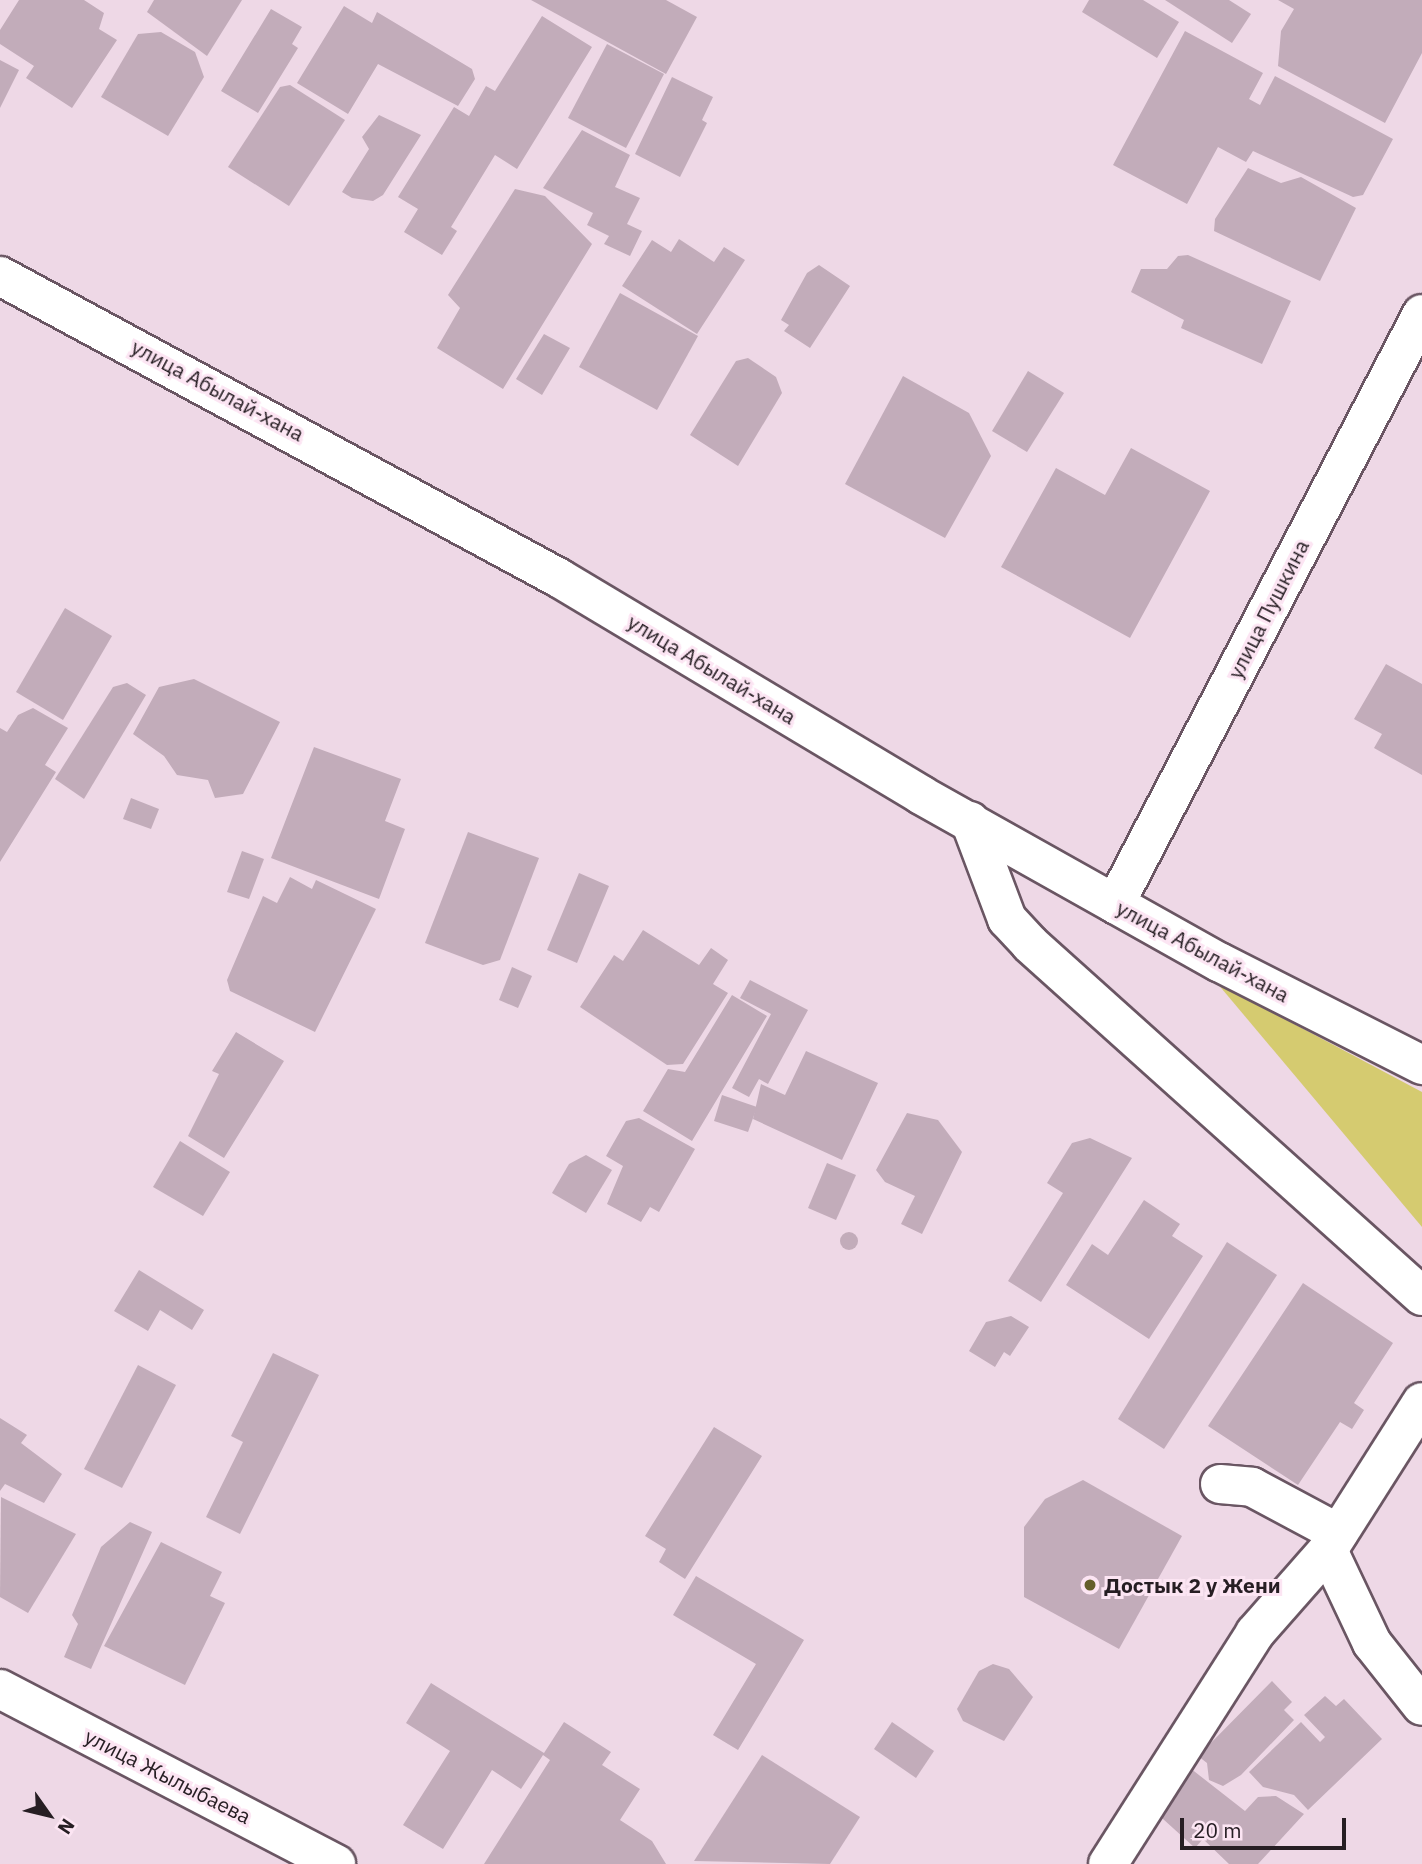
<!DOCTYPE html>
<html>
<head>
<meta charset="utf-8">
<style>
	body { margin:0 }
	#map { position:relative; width:1422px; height:1864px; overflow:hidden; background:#eed8e6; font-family:"IBM Plex Sans",sans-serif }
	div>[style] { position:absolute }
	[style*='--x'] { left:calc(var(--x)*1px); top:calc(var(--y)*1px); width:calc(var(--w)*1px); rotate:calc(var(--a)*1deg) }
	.green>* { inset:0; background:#d5cb70 }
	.building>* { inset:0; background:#c2acba }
	.round { border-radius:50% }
	.roads { filter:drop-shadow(2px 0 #6a5663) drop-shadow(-2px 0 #6a5663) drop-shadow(0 2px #6a5663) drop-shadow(0 -2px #6a5663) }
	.minor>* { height:38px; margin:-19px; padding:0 19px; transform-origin:19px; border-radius:19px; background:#fff }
	.dots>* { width:19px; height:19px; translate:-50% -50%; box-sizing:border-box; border:4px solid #fce5f3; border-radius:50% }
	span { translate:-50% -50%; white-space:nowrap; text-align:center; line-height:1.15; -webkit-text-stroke:6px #fce5f3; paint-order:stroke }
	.street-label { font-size:21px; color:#261e23 }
	.poi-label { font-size:21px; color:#261e23; font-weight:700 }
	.left { translate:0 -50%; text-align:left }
	.north { position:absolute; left:14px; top:1780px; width:70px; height:70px; -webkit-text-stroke:5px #fce5f3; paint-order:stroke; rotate:124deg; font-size:19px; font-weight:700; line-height:28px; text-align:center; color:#261e23 }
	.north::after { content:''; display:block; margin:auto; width:24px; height:32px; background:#261e23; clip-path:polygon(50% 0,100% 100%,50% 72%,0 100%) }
	.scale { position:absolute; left:1180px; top:1818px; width:166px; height:32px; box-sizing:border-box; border:4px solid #261e23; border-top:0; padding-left:9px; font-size:21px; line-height:24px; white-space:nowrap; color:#261e23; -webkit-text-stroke:5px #fce5f3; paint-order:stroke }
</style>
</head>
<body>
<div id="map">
	<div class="green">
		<i style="clip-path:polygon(1217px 983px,1422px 1092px,1422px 1227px)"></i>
	</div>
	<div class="building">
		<i style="clip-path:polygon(19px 0,84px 0,104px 13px,99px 29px,117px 40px,72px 108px,26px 78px,34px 66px,0 44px,0 30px)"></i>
		<i style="clip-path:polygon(154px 0,242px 0,207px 56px,147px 12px)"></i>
		<i style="clip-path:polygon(531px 0,666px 0,697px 17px,666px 74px)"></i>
		<i style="clip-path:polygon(1089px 0,1143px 0,1179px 22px,1157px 58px,1082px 12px)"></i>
		<i style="clip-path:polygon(1165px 0,1229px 0,1251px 14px,1232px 43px)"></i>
		<i style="clip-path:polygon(1278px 0,1422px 0,1422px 53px,1385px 123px,1278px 66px,1281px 31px,1294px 9px)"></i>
		<i style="clip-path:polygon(344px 6px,372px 23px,377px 12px,472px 69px,475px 79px,458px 106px,378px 64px,348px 114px,297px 83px)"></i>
		<i style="clip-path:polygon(271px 9px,302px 27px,292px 44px,298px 48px,258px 113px,221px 91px)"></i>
		<i style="clip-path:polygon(542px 16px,592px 47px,517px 169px,495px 155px,451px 227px,457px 231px,442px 255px,404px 232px,418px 209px,398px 197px,454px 107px,469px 116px,486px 86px,495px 91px)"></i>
		<i style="clip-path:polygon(1185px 31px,1263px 73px,1249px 99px,1260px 105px,1275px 76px,1393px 139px,1363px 195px,1353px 197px,1253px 151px,1246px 162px,1218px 147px,1187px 204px,1113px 165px)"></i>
		<i style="clip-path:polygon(161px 32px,195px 52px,204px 77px,168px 136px,101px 97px,138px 34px)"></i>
		<i style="clip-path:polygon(607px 44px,664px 74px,626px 148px,568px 118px)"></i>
		<i style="clip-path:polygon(0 60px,19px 70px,0 108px)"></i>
		<i style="clip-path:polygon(672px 77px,713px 97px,702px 120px,707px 123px,680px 177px,635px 154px)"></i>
		<i style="clip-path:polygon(290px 85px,345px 120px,289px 206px,228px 167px,280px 87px)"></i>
		<i style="clip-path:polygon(379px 115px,421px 135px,383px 195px,373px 201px,352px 198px,342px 192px,369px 149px,362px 137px)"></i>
		<i style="clip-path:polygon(582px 130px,630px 155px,615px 187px,640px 198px,627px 224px,642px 231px,630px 256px,604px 244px,609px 236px,587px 225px,593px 213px,543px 188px)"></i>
		<i style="clip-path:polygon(1248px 168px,1281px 183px,1301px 177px,1356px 208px,1320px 281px,1214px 231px,1215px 219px)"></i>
		<i style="clip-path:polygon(515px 189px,545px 196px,592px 244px,503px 389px,437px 348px,460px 308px,448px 295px)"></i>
		<i style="clip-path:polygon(679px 239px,714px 262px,724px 247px,745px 260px,697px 334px,622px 286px,652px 240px,671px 252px)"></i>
		<i style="clip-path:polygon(1188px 255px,1291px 301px,1262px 364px,1181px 328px,1184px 320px,1131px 292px,1141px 269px,1167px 269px,1178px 256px)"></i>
		<i style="clip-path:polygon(819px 265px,850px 286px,810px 348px,784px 331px,789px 325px,781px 320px,807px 273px)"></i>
		<i style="clip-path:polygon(620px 293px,698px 336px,657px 410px,579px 367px)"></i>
		<i style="clip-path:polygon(544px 334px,570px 348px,542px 395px,516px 379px)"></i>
		<i style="clip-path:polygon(748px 358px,776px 377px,782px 393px,738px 466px,690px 435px,736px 361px)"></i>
		<i style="clip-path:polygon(1028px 371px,1064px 393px,1027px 452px,992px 431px)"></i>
		<i style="clip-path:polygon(903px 376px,969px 413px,991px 456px,945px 538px,845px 484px)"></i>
		<i style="clip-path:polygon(1131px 448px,1210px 491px,1130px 638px,1001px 567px,1056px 468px,1105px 495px)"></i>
		<i style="clip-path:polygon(65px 608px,112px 636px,63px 720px,16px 692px)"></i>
		<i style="clip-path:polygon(1386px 664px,1422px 684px,1422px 775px,1374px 748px,1382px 734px,1354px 719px)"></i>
		<i style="clip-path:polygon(194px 679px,280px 722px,243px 794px,215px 798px,208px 780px,177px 775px,164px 756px,133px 734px,159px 687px)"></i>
		<i style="clip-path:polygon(127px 683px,146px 695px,84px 799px,55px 779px,113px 687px)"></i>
		<i style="clip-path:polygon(33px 708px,68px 728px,45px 765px,56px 772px,0 862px,0 728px,7px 732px,18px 715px)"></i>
		<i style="clip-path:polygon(314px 747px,401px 779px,385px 821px,405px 829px,379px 899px,271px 858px)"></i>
		<i style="clip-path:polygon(131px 798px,159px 809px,151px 829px,123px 819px)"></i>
		<i style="clip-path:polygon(468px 832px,539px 858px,500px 960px,483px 965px,425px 943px)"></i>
		<i style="clip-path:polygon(242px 851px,264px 859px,249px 899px,227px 892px)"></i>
		<i style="clip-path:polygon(579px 873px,609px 886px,577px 963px,547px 950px)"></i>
		<i style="clip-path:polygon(290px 877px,312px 889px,316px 880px,376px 909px,315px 1032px,230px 991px,227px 980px,263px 896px,277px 903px)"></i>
		<i style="clip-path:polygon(643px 930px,699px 965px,711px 948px,728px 960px,713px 984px,728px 993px,683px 1064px,667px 1065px,580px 1007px,614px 955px,623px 961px)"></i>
		<i style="clip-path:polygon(512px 967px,532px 976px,518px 1008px,499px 1000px)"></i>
		<i style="clip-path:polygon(750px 980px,808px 1010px,768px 1084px,759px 1079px,749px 1097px,732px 1088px,771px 1014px,740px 998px)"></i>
		<i style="clip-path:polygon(732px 995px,767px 1016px,692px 1141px,643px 1111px,668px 1069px,685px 1072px)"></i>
		<i style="clip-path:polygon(236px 1032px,284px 1061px,224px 1158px,188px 1136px,219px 1074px,212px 1071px)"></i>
		<i style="clip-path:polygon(806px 1051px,878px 1083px,842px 1160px,753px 1119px,761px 1084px,785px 1095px)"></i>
		<i style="clip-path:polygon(722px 1095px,757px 1107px,748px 1132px,714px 1121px)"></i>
		<i style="clip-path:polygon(907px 1113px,938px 1120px,962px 1152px,922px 1234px,901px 1224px,915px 1196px,885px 1182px,876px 1170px)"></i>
		<i style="clip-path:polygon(639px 1118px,695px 1149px,659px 1212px,650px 1207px,641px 1222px,607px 1204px,623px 1166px,606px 1156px,626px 1121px)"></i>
		<i style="clip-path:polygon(1090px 1138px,1132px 1158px,1041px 1302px,1008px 1281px,1063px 1193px,1047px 1183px,1072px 1143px)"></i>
		<i style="clip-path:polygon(180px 1141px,230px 1172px,203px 1216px,153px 1187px)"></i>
		<i style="clip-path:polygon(586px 1155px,612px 1170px,586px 1213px,552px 1193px,569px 1164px)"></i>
		<i style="clip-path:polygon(827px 1163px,856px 1175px,836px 1220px,808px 1208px)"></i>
		<i style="clip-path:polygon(1144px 1200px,1180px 1224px,1172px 1236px,1203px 1256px,1149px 1339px,1066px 1285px,1092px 1244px,1108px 1255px)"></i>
		<i class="round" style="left:840px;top:1232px;width:18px;height:18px"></i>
		<i style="clip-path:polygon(1227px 1242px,1277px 1275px,1164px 1449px,1118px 1419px)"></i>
		<i style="clip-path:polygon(139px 1270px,204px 1310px,192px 1330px,160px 1310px,148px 1331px,114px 1311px)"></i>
		<i style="clip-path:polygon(1303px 1283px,1393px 1343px,1354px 1403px,1364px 1410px,1352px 1429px,1340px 1422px,1298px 1485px,1208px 1426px)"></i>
		<i style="clip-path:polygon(1011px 1316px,1029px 1327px,1010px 1356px,1004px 1352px,995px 1367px,969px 1351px,986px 1322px)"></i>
		<i style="clip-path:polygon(273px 1353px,319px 1375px,240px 1534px,206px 1517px,243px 1442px,231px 1436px)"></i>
		<i style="clip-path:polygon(138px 1365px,176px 1385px,122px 1488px,84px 1469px)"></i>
		<i style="clip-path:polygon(0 1418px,27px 1435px,21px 1443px,62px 1474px,44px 1503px,5px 1484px,0 1491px)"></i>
		<i style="clip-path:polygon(714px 1427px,762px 1456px,685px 1579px,659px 1562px,666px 1549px,645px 1536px)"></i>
		<i style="clip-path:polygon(1083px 1480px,1182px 1536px,1119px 1649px,1024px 1597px,1024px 1527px,1045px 1499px)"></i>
		<i style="clip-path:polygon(1px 1497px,76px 1534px,28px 1613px,0 1597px)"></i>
		<i style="clip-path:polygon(130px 1522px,152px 1532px,91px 1669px,64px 1657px,78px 1624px,72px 1615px,101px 1547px)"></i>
		<i style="clip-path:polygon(161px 1542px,222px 1572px,210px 1596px,225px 1603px,185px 1685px,104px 1646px)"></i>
		<i style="clip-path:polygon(696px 1576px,804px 1640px,738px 1750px,713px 1735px,756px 1664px,673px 1615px)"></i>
		<i style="clip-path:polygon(993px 1664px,1009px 1669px,1033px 1697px,1004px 1741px,963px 1721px,957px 1709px,979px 1671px)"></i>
		<i style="clip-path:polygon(1272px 1681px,1292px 1702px,1284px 1710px,1294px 1720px,1241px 1775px,1223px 1786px,1209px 1780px,1207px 1763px,1198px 1756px)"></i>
		<i style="clip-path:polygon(431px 1683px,544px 1753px,564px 1722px,611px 1752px,602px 1765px,640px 1789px,620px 1820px,652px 1841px,666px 1864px,484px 1864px,550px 1760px,543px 1755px,521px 1789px,492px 1770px,443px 1849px,403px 1825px,450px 1751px,406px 1723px)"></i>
		<i style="clip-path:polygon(1325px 1696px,1336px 1706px,1344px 1699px,1382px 1739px,1308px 1810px,1294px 1795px,1263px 1787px,1249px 1772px,1301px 1722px,1320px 1742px,1325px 1737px,1304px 1715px)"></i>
		<i style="clip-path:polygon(892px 1722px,934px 1751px,916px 1778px,874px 1749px)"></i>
		<i style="clip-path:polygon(762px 1755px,860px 1817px,830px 1864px,694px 1861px)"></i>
		<i style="clip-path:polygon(1190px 1768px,1245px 1811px,1258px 1797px,1276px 1796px,1304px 1814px,1258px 1864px,1229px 1864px,1203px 1839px,1195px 1848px,1152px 1809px)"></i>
	</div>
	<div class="roads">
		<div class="minor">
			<i style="--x:0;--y:276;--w:635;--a:28.38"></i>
			<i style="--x:559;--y:578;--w:422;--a:30.9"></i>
			<i style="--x:921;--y:795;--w:342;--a:29.3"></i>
			<i style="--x:1219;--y:962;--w:228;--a:26.9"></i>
			<i style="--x:970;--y:821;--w:105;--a:69.3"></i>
			<i style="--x:1007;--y:919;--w:34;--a:47"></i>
			<i style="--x:1030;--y:944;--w:527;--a:41.92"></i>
			<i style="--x:1115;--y:904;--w:665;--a:-62.51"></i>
			<i style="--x:1220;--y:1484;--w:32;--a:5"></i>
			<i style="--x:1252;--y:1487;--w:98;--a:28.1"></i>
			<i style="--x:1328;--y:1550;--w:103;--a:64.7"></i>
			<i style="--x:1372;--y:1643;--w:80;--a:51.6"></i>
			<i style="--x:0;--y:1689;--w:379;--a:27.5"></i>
			<i style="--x:1108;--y:1864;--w:274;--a:-57.5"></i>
			<i style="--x:1255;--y:1633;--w:111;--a:-48.7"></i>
			<i style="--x:1328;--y:1550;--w:175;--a:-57.6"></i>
		</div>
	</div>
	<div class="dots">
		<i style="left:1090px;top:1585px;background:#645e2a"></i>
	</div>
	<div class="street-label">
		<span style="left:218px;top:390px;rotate:28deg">улица Абылай-хана</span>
		<span style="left:1268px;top:609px;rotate:-63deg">улица Пушкина</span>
		<span style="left:712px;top:669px;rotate:31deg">улица Абылай-хана</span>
		<span style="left:1203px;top:951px;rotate:28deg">улица Абылай-хана</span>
		<span style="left:168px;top:1776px;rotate:27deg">улица Жылыбаева</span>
	</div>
	<div class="poi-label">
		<span class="left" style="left:1104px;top:1585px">Достык 2 у Жени</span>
	</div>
	<div class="north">N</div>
	<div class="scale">20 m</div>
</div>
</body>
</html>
